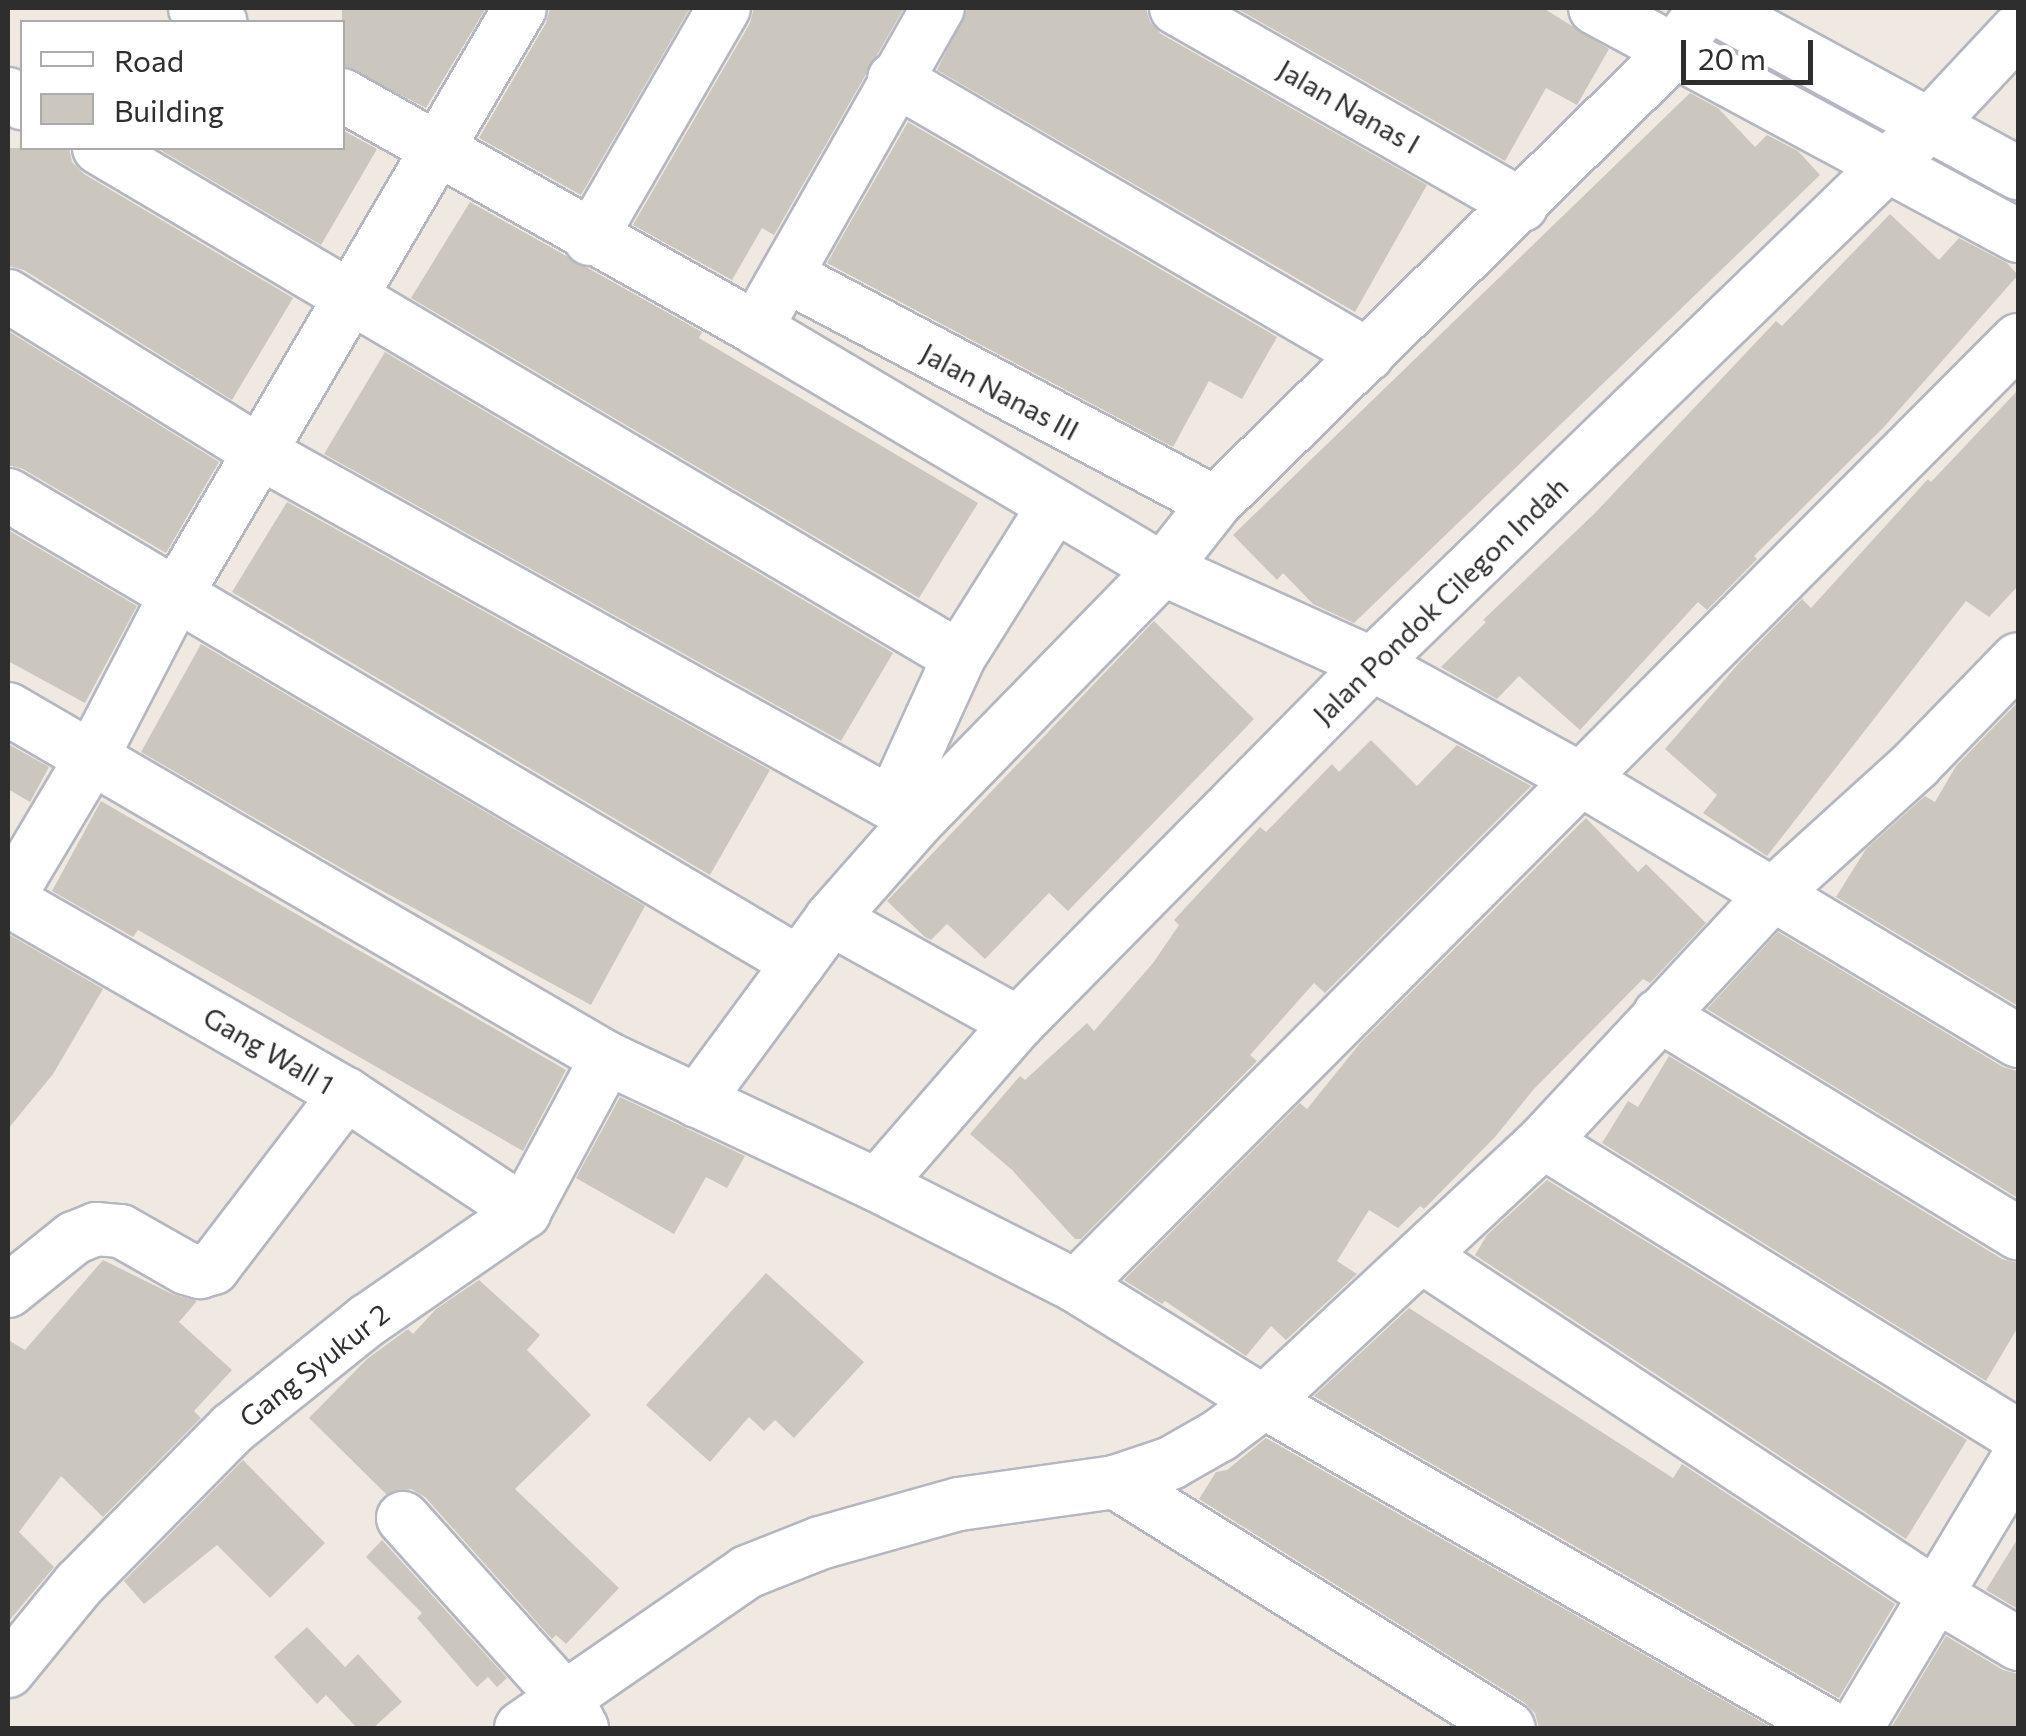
<!DOCTYPE html>
<html>
<head>
<meta charset="utf-8">
<style>
	body { margin:0 }
	#map { position:relative; width:2026px; height:1736px; overflow:hidden; background:#efe9e1; font-family:Commissioner,sans-serif }
	div>[style] { position:absolute }
	[style*='--x'] { left:calc(var(--x)*1px); top:calc(var(--y)*1px); width:calc(var(--w)*1px); rotate:calc(var(--a)*1deg) }
	.building>* { inset:0; background:#cbc7bf }
	.roads { filter:drop-shadow(2px 0 #b4b7c1) drop-shadow(-2px 0 #b4b7c1) drop-shadow(0 2px #b4b7c1) drop-shadow(0 -2px #b4b7c1) }
	.street>* { height:52px; margin:-26px; padding:0 26px; transform-origin:26px; border-radius:26px; background:#fff }
	span { translate:-50% -50%; white-space:nowrap; text-align:center; line-height:1.15; -webkit-text-stroke:8px #fff; paint-order:stroke }
	.street-label { font-size:28px; color:#2e2e2e }
	.frame { position:absolute; inset:0; border:10px solid #2e2e2e; pointer-events:none }
	.legend { position:absolute; left:20px; top:20px; width:325px; height:130px; box-sizing:border-box; background:#fff; border:2px solid #ababab; margin:0; padding:12px 18px; list-style:none; font-size:30px; color:#2e2e2e }
	.legend li { display:flex; align-items:center; gap:20px; height:50px }
	.legend b { width:50px; border:2px solid #ababab }
	.scale { position:absolute; left:1681px; top:40px; width:132px; height:45px; box-sizing:border-box; border:5px solid #2e2e2e; border-top:0; padding-left:12px; font-size:30px; line-height:35px; white-space:nowrap; color:#2e2e2e; -webkit-text-stroke:8px #fff; paint-order:stroke }
</style>
</head>
<body>
<div id="map">
	<div class="building">
		<i style="clip-path:polygon(342px 8px,486px 8px,426px 108px,342px 65px)"></i>
		<i style="clip-path:polygon(550px 8px,690px 8px,581px 195px,479px 138px,546px 23px)"></i>
		<i style="clip-path:polygon(754px 8px,904px 8px,774px 235px,762px 228px,732px 280px,633px 225px,750px 23px)"></i>
		<i style="clip-path:polygon(968px 8px,1146px 8px,1150px 22px,1161px 34px,1427px 185px,1355px 312px,937px 70px)"></i>
		<i style="clip-path:polygon(1236px 8px,1543px 8px,1609px 49px,1577px 105px,1546px 88px,1505px 161px)"></i>
		<i style="clip-path:polygon(1690px 93px,1718px 108px,1755px 147px,1767px 135px,1798px 151px,1820px 175px,1354px 623px,1313px 604px,1283px 573px,1277px 580px,1233px 535px)"></i>
		<i style="clip-path:polygon(908px 122px,1277px 337px,1242px 399px,1209px 381px,1173px 447px,827px 263px)"></i>
		<i style="clip-path:polygon(342px 130px,377px 149px,321px 245px,157px 148px,342px 148px)"></i>
		<i style="clip-path:polygon(8px 148px,69px 148px,72px 162px,84px 174px,293px 298px,232px 400px,24px 270px,8px 266px)"></i>
		<i style="clip-path:polygon(470px 202px,702px 332px,699px 338px,978px 503px,919px 598px,411px 298px)"></i>
		<i style="clip-path:polygon(1890px 214px,1939px 260px,1959px 238px,2007px 263px,2018px 275px,1883px 428px,1754px 556px,1757px 559px,1707px 610px,1698px 602px,1580px 730px,1519px 676px,1497px 699px,1444px 669px,1441px 667px,1486px 622px,1483px 620px,1595px 513px,1776px 321px,1782px 326px)"></i>
		<i style="clip-path:polygon(8px 331px,219px 462px,166px 553px,23px 469px,8px 465px)"></i>
		<i style="clip-path:polygon(385px 352px,893px 653px,841px 741px,324px 454px)"></i>
		<i style="clip-path:polygon(2018px 390px,2018px 586px,1989px 617px,1966px 601px,1767px 856px,1703px 813px,1717px 795px,1665px 749px,1739px 663px,1802px 599px,1811px 608px,1928px 479px,1931px 482px)"></i>
		<i style="clip-path:polygon(287px 502px,770px 770px,710px 875px,232px 592px)"></i>
		<i style="clip-path:polygon(8px 530px,137px 606px,85px 703px,8px 661px)"></i>
		<i style="clip-path:polygon(1154px 621px,1254px 719px,1068px 911px,1049px 893px,985px 959px,947px 924px,931px 940px,925px 937px,887px 901px)"></i>
		<i style="clip-path:polygon(201px 644px,645px 906px,591px 1005px,355px 876px,141px 752px)"></i>
		<i style="clip-path:polygon(2018px 702px,2018px 1006px,1836px 897px,1866px 849px,1925px 796px,1935px 802px,1956px 766px)"></i>
		<i style="clip-path:polygon(1371px 740px,1417px 786px,1457px 745px,1531px 786px,1325px 993px,1314px 983px,1250px 1055px,1257px 1061px,1081px 1239px,1075px 1239px,1012px 1170px,970px 1134px,1020px 1076px,1025px 1080px,1087px 1023px,1094px 1031px,1153px 963px,1179px 925px,1174px 920px,1260px 827px,1266px 832px,1332px 764px,1339px 772px)"></i>
		<i style="clip-path:polygon(8px 744px,49px 767px,30px 802px,8px 789px)"></i>
		<i style="clip-path:polygon(101px 801px,566px 1070px,523px 1151px,138px 930px,133px 937px,52px 891px)"></i>
		<i style="clip-path:polygon(1586px 818px,1638px 872px,1646px 864px,1706px 923px,1650px 983px,1643px 979px,1533px 1090px,1495px 1137px,1424px 1209px,1420px 1206px,1398px 1228px,1369px 1210px,1337px 1261px,1357px 1274px,1286px 1340px,1271px 1326px,1246px 1356px,1165px 1301px,1162px 1304px,1124px 1280px,1300px 1103px,1307px 1109px,1361px 1042px)"></i>
		<i style="clip-path:polygon(1778px 932px,2003px 1067px,2018px 1071px,2018px 1198px,1707px 1009px)"></i>
		<i style="clip-path:polygon(8px 934px,103px 989px,53px 1074px,8px 1129px)"></i>
		<i style="clip-path:polygon(1669px 1056px,2002px 1259px,2018px 1263px,2018px 1327px,1986px 1381px,1602px 1143px,1628px 1101px,1638px 1107px)"></i>
		<i style="clip-path:polygon(620px 1097px,745px 1156px,727px 1188px,706px 1177px,674px 1234px,576px 1178px)"></i>
		<i style="clip-path:polygon(1547px 1180px,1967px 1440px,1906px 1539px,1475px 1255px,1487px 1235px)"></i>
		<i style="clip-path:polygon(103px 1260px,172px 1294px,197px 1301px,179px 1322px,232px 1370px,194px 1411px,201px 1418px,103px 1517px,61px 1476px,19px 1532px,54px 1567px,8px 1622px,8px 1340px,25px 1350px)"></i>
		<i style="clip-path:polygon(766px 1273px,864px 1362px,794px 1438px,775px 1420px,764px 1431px,749px 1417px,710px 1462px,646px 1405px)"></i>
		<i style="clip-path:polygon(479px 1280px,540px 1335px,527px 1350px,591px 1415px,515px 1489px,619px 1588px,566px 1644px,556px 1635px,552px 1639px,425px 1497px,411px 1489px,386px 1494px,309px 1418px,367px 1359px,408px 1329px,413px 1334px,436px 1309px)"></i>
		<i style="clip-path:polygon(1409px 1308px,1673px 1478px,1682px 1464px,1895px 1604px,1839px 1698px,1314px 1396px)"></i>
		<i style="clip-path:polygon(1266px 1438px,1772px 1728px,1539px 1728px,1535px 1713px,1525px 1703px,1199px 1499px,1216px 1472px,1227px 1470px)"></i>
		<i style="clip-path:polygon(243px 1460px,325px 1543px,270px 1598px,217px 1545px,144px 1604px,124px 1581px)"></i>
		<i style="clip-path:polygon(2018px 1538px,2018px 1609px,1986px 1590px)"></i>
		<i style="clip-path:polygon(382px 1540px,507px 1678px,497px 1687px,488px 1677px,477px 1687px,417px 1618px,422px 1613px,366px 1557px)"></i>
		<i style="clip-path:polygon(307px 1627px,345px 1667px,358px 1654px,402px 1702px,373px 1728px,357px 1728px,326px 1695px,317px 1704px,274px 1657px)"></i>
		<i style="clip-path:polygon(1946px 1636px,2003px 1670px,2018px 1674px,2018px 1728px,1891px 1728px)"></i>
	</div>
	<div class="roads">
		<div class="street">
			<i style="--x:195;--y:8;--w:29;--a:29"></i>
			<i style="--x:1176;--y:8;--w:398;--a:29.7"></i>
			<i style="--x:1595;--y:8;--w:481;--a:28.3"></i>
			<i style="--x:1715;--y:8;--w:345;--a:28.6"></i>
			<i style="--x:894;--y:79;--w:548;--a:30.21"></i>
			<i style="--x:8;--y:94;--w:17;--a:33"></i>
			<i style="--x:342;--y:95;--w:474;--a:29.4"></i>
			<i style="--x:755;--y:328;--w:474;--a:30.6"></i>
			<i style="--x:1163;--y:569;--w:230;--a:24.4"></i>
			<i style="--x:1372;--y:664;--w:240;--a:28.9"></i>
			<i style="--x:1582;--y:780;--w:508;--a:30.91"></i>
			<i style="--x:99;--y:148;--w:999;--a:30.62"></i>
			<i style="--x:590;--y:239;--w:267;--a:-59.9"></i>
			<i style="--x:787;--y:276;--w:484;--a:27.9"></i>
			<i style="--x:8;--y:296;--w:298;--a:31.8"></i>
			<i style="--x:261;--y:453;--w:753;--a:29.08"></i>
			<i style="--x:769;--y:305;--w:342;--a:-60.4"></i>
			<i style="--x:8;--y:495;--w:919;--a:30.61"></i>
			<i style="--x:8;--y:709;--w:693;--a:30.23"></i>
			<i style="--x:607;--y:1058;--w:298;--a:25.2"></i>
			<i style="--x:877;--y:1185;--w:223;--a:26.9"></i>
			<i style="--x:1076;--y:1286;--w:221;--a:31.7"></i>
			<i style="--x:1264;--y:1402;--w:654;--a:29.9"></i>
			<i style="--x:893;--y:802;--w:159;--a:-65.5"></i>
			<i style="--x:959;--y:657;--w:178;--a:-57.8"></i>
			<i style="--x:8;--y:898;--w:162;--a:-59.2"></i>
			<i style="--x:91;--y:759;--w:185;--a:-62.6"></i>
			<i style="--x:176;--y:595;--w:680;--a:-59.63"></i>
			<i style="--x:8;--y:900;--w:390;--a:29.9"></i>
			<i style="--x:346;--y:1094;--w:214;--a:33.5"></i>
			<i style="--x:831;--y:919;--w:214;--a:29.1"></i>
			<i style="--x:1659;--y:1015;--w:420;--a:31.3"></i>
			<i style="--x:697;--y:1101;--w:226;--a:-53.6"></i>
			<i style="--x:831;--y:919;--w:133;--a:-48.7"></i>
			<i style="--x:919;--y:819;--w:349;--a:-45.7"></i>
			<i style="--x:1163;--y:569;--w:84;--a:-51.8"></i>
			<i style="--x:1215;--y:503;--w:642;--a:-44.5"></i>
			<i style="--x:1673;--y:53;--w:55;--a:-54.6"></i>
			<i style="--x:1543;--y:1142;--w:559;--a:31.76"></i>
			<i style="--x:877;--y:1185;--w:215;--a:-49"></i>
			<i style="--x:1018;--y:1023;--w:504;--a:-45.4"></i>
			<i style="--x:1372;--y:664;--w:775;--a:-44.06"></i>
			<i style="--x:1929;--y:125;--w:130;--a:-46.9"></i>
			<i style="--x:1421;--y:1256;--w:620;--a:33.36"></i>
			<i style="--x:1939;--y:1597;--w:92;--a:30.7"></i>
			<i style="--x:1076;--y:1286;--w:1335;--a:-45.12"></i>
			<i style="--x:8;--y:1291;--w:85;--a:-38.8"></i>
			<i style="--x:74;--y:1238;--w:24;--a:-22"></i>
			<i style="--x:96;--y:1229;--w:25;--a:5"></i>
			<i style="--x:121;--y:1231;--w:75;--a:29.6"></i>
			<i style="--x:186;--y:1268;--w:15;--a:16"></i>
			<i style="--x:200;--y:1272;--w:14;--a:-17"></i>
			<i style="--x:213;--y:1268;--w:219;--a:-52.6"></i>
			<i style="--x:1115;--y:1482;--w:464;--a:32"></i>
			<i style="--x:403;--y:1518;--w:245;--a:48"></i>
			<i style="--x:567;--y:1700;--w:32;--a:62"></i>
			<i style="--x:8;--y:1671;--w:112;--a:-50.8"></i>
			<i style="--x:79;--y:1584;--w:219;--a:-45.4"></i>
			<i style="--x:233;--y:1428;--w:173;--a:-38.7"></i>
			<i style="--x:368;--y:1320;--w:190;--a:-34.7"></i>
			<i style="--x:524;--y:1212;--w:175;--a:-61.7"></i>
			<i style="--x:521;--y:1728;--w:275;--a:-34.6"></i>
			<i style="--x:747;--y:1572;--w:79;--a:-21.7"></i>
			<i style="--x:820;--y:1543;--w:144;--a:-15.7"></i>
			<i style="--x:959;--y:1504;--w:158;--a:-8"></i>
			<i style="--x:1115;--y:1482;--w:59;--a:-18.7"></i>
			<i style="--x:1171;--y:1463;--w:56;--a:-29.7"></i>
			<i style="--x:1220;--y:1435;--w:55;--a:-36.9"></i>
			<i style="--x:1264;--y:1402;--w:381;--a:-43"></i>
			<i style="--x:1543;--y:1142;--w:341;--a:-47.1"></i>
			<i style="--x:1775;--y:892;--w:190;--a:-42.2"></i>
			<i style="--x:1916;--y:764;--w:146;--a:-45.8"></i>
			<i style="--x:1856;--y:1728;--w:315;--a:-59"></i>
		</div>
	</div>
	<div class="street-label">
		<span style="left:1349px;top:106px;rotate:30deg">Jalan Nanas I</span>
		<span style="left:1000px;top:391px;rotate:28deg">Jalan Nanas III</span>
		<span style="left:1440px;top:600px;rotate:-44deg">Jalan Pondok Cilegon Indah</span>
		<span style="left:269px;top:1050px;rotate:30deg">Gang Wall 1</span>
		<span style="left:314px;top:1365px;rotate:-38deg">Gang Syukur 2</span>
	</div>
	<div class="frame"></div>
	<ul class="legend">
	<li><b style="height:12px;background:#fff"></b>Road</li>
	<li><b style="height:28px;background:#cbc7bf"></b>Building</li>
	</ul>
	<div class="scale">20 m</div>
</div>
</body>
</html>
